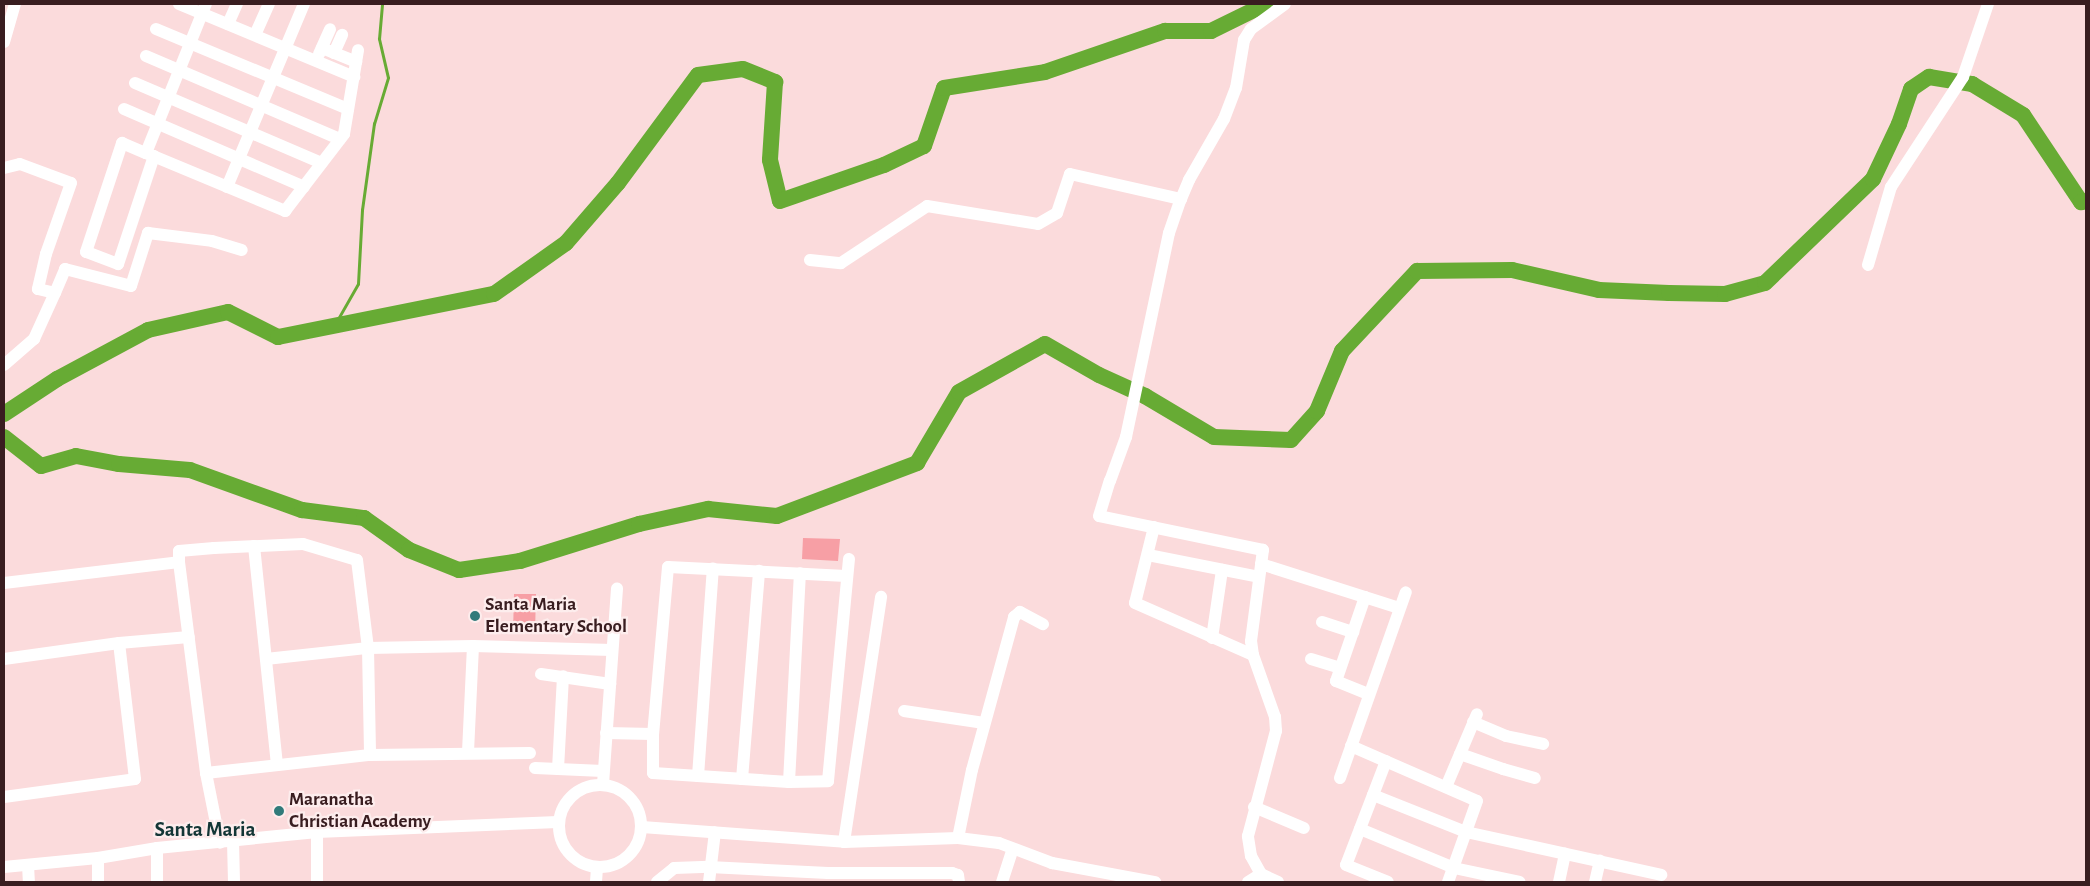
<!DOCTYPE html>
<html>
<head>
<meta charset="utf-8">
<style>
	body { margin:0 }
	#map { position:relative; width:2090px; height:886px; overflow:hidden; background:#fbdbdc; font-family:"Alegreya Sans",sans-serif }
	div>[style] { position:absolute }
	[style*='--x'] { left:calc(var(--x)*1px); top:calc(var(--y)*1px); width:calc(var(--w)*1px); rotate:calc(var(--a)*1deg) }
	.green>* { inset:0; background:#f79fa5 }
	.stream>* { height:2.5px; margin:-1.25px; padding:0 1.25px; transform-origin:1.25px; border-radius:1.25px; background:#67ab34 }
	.river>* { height:16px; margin:-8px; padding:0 8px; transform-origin:8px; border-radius:8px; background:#67ab34 }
	.minor>* { height:12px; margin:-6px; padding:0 6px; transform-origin:6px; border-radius:6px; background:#fff }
	.minor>.ring { margin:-6px; padding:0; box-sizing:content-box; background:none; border:12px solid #fff; border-radius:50% }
	.dots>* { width:14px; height:14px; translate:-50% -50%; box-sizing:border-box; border:2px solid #fdeded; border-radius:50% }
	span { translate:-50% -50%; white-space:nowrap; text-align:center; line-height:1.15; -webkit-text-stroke:4.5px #fdeded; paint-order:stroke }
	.poi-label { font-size:19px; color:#391d20; font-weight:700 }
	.left { translate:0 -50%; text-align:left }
	.quarter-label { font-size:21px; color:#133636; font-weight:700 }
	.frame { position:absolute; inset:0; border:5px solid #391d20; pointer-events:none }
</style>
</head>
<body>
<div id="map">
	<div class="green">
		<i style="clip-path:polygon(803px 538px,840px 539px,838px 561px,802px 559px)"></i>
		<i style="clip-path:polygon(514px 594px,536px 594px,535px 633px,513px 633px)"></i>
	</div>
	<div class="stream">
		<i style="--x:334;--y:326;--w:48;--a:-60.3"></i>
		<i style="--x:358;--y:284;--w:74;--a:-86.9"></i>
		<i style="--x:362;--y:210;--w:87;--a:-82.1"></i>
		<i style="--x:374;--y:124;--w:48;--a:-73.1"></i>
		<i style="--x:388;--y:78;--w:40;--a:-103"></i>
		<i style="--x:379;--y:39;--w:35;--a:-85"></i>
	</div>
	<div class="river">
		<i style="--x:4;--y:414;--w:64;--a:-33.4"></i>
		<i style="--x:57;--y:379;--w:103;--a:-28.3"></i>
		<i style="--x:148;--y:330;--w:82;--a:-12.7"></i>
		<i style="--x:228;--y:312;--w:56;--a:26.6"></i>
		<i style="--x:278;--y:337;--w:220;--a:-11.3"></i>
		<i style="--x:494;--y:294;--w:88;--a:-35.3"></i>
		<i style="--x:566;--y:243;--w:79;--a:-49.1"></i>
		<i style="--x:618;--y:183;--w:134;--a:-53.5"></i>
		<i style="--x:698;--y:75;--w:45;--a:-7.6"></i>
		<i style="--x:743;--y:69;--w:35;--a:22"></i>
		<i style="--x:775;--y:82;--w:78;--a:93.7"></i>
		<i style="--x:770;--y:160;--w:42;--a:76.3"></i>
		<i style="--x:780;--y:201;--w:110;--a:-19.1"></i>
		<i style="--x:884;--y:165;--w:44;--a:-25.4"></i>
		<i style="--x:924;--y:146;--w:61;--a:-71"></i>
		<i style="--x:944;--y:88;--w:102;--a:-9"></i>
		<i style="--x:1045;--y:72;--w:127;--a:-18.9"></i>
		<i style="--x:1165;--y:31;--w:46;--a:0"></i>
		<i style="--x:1211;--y:31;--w:61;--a:-26.1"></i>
		<i style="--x:4;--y:437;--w:47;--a:38.1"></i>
		<i style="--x:41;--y:466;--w:36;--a:-16"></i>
		<i style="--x:76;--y:456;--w:44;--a:10.5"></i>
		<i style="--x:119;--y:464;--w:71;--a:4.8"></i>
		<i style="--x:190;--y:470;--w:119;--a:19.7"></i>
		<i style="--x:302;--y:510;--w:63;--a:7.4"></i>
		<i style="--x:364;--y:518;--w:55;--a:35.4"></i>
		<i style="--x:409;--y:550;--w:54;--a:21.8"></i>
		<i style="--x:459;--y:570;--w:62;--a:-8.4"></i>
		<i style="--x:520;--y:561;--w:125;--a:-17.3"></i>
		<i style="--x:639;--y:524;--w:71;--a:-12.3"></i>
		<i style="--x:708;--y:509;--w:69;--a:5.8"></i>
		<i style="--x:777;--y:516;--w:150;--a:-20.7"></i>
		<i style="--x:917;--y:463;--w:82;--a:-59.4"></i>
		<i style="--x:959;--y:392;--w:98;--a:-29.2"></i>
		<i style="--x:1045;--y:344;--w:62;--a:29.9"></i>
		<i style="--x:1099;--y:375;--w:51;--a:24.5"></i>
		<i style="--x:1145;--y:396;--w:80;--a:30.7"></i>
		<i style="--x:1214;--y:437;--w:77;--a:2.2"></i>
		<i style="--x:1291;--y:440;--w:39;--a:-48"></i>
		<i style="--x:1317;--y:411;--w:65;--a:-67.4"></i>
		<i style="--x:1342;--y:351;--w:110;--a:-46.8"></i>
		<i style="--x:1417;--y:271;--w:95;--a:-0.6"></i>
		<i style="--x:1512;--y:270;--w:89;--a:12.9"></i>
		<i style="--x:1599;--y:290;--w:70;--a:2.5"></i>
		<i style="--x:1669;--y:293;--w:56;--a:1"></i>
		<i style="--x:1725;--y:294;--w:41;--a:-15.4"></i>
		<i style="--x:1765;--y:283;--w:150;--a:-43.9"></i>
		<i style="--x:1873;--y:179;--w:61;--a:-64.7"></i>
		<i style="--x:1899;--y:124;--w:37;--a:-71"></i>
		<i style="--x:1911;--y:89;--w:22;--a:-34"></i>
		<i style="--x:1929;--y:77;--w:44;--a:9.2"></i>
		<i style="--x:1972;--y:84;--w:60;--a:31.3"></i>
		<i style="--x:2023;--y:115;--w:105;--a:56.3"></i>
		<i style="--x:2081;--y:202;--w:5;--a:-11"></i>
	</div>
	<div class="minor">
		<i style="--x:179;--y:4;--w:190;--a:22.6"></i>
		<i style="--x:228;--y:24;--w:22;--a:-66"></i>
		<i style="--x:156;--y:29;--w:208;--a:22.6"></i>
		<i style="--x:255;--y:35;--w:34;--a:-66"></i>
		<i style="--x:4;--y:42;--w:40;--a:-74"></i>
		<i style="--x:322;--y:48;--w:37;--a:22"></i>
		<i style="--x:334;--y:53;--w:20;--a:-66"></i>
		<i style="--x:319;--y:54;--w:27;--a:-66"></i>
		<i style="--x:146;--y:56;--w:211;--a:23.2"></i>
		<i style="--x:135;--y:83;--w:203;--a:23.2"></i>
		<i style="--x:124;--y:109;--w:196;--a:23.4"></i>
		<i style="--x:146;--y:153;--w:161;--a:-68.1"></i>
		<i style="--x:154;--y:156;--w:114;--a:108.4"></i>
		<i style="--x:118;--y:264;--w:34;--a:-159"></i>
		<i style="--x:86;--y:252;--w:115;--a:-71.7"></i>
		<i style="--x:122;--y:143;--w:26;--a:23"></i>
		<i style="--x:146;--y:153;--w:151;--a:22.6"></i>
		<i style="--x:285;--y:211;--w:97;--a:-52.5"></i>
		<i style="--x:344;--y:134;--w:85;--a:-80.5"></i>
		<i style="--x:4;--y:168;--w:16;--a:-14"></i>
		<i style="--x:20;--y:164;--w:54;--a:20.4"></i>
		<i style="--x:71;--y:183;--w:75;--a:109.4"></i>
		<i style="--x:46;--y:254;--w:36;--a:103"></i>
		<i style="--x:38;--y:289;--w:17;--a:13"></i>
		<i style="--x:55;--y:293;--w:26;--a:-67"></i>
		<i style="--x:65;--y:269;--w:68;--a:14.4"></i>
		<i style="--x:131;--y:286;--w:56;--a:-72.2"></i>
		<i style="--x:148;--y:233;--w:64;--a:7.1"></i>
		<i style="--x:212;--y:241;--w:31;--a:17"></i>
		<i style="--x:227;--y:187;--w:199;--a:-67.2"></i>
		<i style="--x:810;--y:260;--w:31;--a:6"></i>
		<i style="--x:841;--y:263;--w:103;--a:-33.5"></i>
		<i style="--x:927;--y:206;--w:112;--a:9.2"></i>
		<i style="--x:1038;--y:224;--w:22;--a:-30"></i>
		<i style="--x:1057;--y:213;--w:41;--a:-71.6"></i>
		<i style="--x:1070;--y:174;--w:114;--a:12.7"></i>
		<i style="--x:1868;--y:265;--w:81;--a:-73.6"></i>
		<i style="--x:1891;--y:187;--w:131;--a:-56.8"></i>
		<i style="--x:1963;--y:77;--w:77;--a:-71.1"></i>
		<i style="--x:4;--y:365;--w:40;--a:-41"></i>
		<i style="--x:34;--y:339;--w:51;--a:-65.5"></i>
		<i style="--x:1154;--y:527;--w:78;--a:104"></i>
		<i style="--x:1135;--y:603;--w:129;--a:23.8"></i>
		<i style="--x:254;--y:546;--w:220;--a:84"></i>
		<i style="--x:1148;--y:555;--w:113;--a:11.2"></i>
		<i style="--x:179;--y:562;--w:213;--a:82.7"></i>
		<i style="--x:206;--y:773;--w:71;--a:78.7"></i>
		<i style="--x:1261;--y:564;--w:145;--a:17.7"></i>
		<i style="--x:846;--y:576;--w:178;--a:-177.1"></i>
		<i style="--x:668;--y:567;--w:168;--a:95.1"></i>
		<i style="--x:653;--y:734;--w:39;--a:90"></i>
		<i style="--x:653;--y:773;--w:136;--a:3.8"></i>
		<i style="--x:789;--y:782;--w:39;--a:-1"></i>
		<i style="--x:828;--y:781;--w:223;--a:-84.6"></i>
		<i style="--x:4;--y:583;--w:176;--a:-6.8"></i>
		<i style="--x:179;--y:562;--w:11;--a:-90"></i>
		<i style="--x:179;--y:551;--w:35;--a:-5"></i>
		<i style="--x:214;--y:548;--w:89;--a:-2.6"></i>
		<i style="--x:303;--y:544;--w:56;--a:16.5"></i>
		<i style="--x:357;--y:560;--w:89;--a:82.9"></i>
		<i style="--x:368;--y:648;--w:107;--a:88.9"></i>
		<i style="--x:1365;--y:597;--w:89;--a:109"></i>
		<i style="--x:1336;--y:681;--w:35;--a:22"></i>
		<i style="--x:1322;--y:622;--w:33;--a:18"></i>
		<i style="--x:1212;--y:638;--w:69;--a:-81.6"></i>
		<i style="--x:4;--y:659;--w:116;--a:-7.9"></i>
		<i style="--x:119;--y:643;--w:70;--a:-4.9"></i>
		<i style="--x:266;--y:659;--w:103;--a:-6.2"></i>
		<i style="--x:368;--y:648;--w:105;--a:-1.1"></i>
		<i style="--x:473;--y:646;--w:139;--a:1.6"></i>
		<i style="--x:1311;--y:659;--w:30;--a:17"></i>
		<i style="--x:541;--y:674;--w:70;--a:8.2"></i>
		<i style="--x:904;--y:711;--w:81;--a:8.5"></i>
		<i style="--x:1473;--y:722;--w:36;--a:23"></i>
		<i style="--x:1506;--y:736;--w:38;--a:12"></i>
		<i style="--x:606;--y:733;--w:47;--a:1.2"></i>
		<i style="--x:1351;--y:746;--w:137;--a:23.6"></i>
		<i style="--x:1477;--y:801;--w:86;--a:109.7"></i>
		<i style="--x:468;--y:752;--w:106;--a:-87.3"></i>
		<i style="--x:1460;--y:754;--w:46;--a:19.2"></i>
		<i style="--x:1503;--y:769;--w:33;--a:16"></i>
		<i style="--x:1386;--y:761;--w:111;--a:111"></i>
		<i style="--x:1346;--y:865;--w:45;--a:22"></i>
		<i style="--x:535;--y:768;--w:68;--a:2.5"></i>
		<i style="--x:558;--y:769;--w:93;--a:-86.9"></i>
		<i style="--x:206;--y:773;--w:165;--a:-6.3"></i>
		<i style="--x:370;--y:755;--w:160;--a:-0.7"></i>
		<i style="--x:698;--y:776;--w:208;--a:-85.9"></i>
		<i style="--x:1340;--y:778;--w:197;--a:-70.5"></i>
		<i style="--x:742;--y:779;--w:209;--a:-85.3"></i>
		<i style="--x:789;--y:782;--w:209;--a:-87"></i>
		<i style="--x:603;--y:784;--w:196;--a:-85.9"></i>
		<i class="ring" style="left:559px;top:785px;width:70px;height:70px"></i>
		<i style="--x:1446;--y:787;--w:79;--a:-67"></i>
		<i style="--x:1373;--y:795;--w:100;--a:21.7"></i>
		<i style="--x:1466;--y:832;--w:200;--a:12.4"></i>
		<i style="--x:4;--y:797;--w:132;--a:-7.8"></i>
		<i style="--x:135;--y:779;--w:137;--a:-96.7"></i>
		<i style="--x:1254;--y:807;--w:54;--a:22.8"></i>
		<i style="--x:642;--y:827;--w:203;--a:4.2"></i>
		<i style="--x:844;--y:842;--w:114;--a:-2"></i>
		<i style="--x:958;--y:838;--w:41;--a:7"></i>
		<i style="--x:999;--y:843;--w:57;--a:20.7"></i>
		<i style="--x:1052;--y:863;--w:105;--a:10.5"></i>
		<i style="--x:1360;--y:829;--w:102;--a:22.5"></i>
		<i style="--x:1454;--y:868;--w:67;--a:12"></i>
		<i style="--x:317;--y:832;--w:50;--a:90"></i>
		<i style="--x:958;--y:838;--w:69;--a:-78.4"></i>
		<i style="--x:972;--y:770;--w:159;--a:-74.6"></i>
		<i style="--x:1014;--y:617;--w:8;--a:-40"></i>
		<i style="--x:1020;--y:612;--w:26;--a:28"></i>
		<i style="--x:233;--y:841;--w:41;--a:88.6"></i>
		<i style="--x:844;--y:842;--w:248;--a:-81.4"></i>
		<i style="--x:28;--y:865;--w:17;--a:87"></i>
		<i style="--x:4;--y:867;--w:94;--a:-5.5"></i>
		<i style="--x:98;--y:858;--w:60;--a:-9.6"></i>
		<i style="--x:157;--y:848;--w:161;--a:-5.7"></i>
		<i style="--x:317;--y:832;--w:241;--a:-2.4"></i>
		<i style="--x:98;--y:882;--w:24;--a:-90"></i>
		<i style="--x:157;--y:882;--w:34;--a:-90"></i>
		<i style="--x:596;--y:882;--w:14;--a:-86"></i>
		<i style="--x:657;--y:882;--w:22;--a:-39"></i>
		<i style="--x:674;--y:868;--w:35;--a:-2"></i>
		<i style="--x:709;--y:867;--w:119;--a:2.9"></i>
		<i style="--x:828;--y:873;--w:124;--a:0"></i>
		<i style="--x:952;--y:873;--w:6;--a:18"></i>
		<i style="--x:958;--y:875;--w:7;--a:82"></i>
		<i style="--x:709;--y:882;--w:50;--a:-83.2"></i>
		<i style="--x:1002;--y:882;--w:35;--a:-72"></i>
		<i style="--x:1248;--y:882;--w:15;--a:-32"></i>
		<i style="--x:1278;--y:882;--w:19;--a:-155"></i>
		<i style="--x:1261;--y:874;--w:21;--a:-119"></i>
		<i style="--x:1251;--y:856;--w:20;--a:-99"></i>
		<i style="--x:1248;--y:836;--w:109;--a:-75.1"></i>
		<i style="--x:1276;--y:731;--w:14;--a:-94"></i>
		<i style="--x:1275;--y:717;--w:66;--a:-109.5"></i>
		<i style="--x:1253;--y:655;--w:14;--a:-98"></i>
		<i style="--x:1251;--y:641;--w:92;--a:-82.5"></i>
		<i style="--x:1263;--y:550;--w:167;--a:-168.3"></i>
		<i style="--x:1099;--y:516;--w:37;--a:-73"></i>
		<i style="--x:1110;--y:481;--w:47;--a:-70"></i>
		<i style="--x:1126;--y:437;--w:208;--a:-78.1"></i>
		<i style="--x:1169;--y:233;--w:36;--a:-71"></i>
		<i style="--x:1181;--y:199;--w:21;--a:-67"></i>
		<i style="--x:1189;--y:180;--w:70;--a:-60.2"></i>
		<i style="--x:1224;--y:119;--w:33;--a:-69"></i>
		<i style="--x:1236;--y:88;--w:49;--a:-80.5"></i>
		<i style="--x:1244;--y:40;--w:13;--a:-58"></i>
		<i style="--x:1251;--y:29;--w:42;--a:-36.3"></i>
		<i style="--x:1559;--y:882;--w:29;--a:-78"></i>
		<i style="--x:1595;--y:882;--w:22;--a:-77"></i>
	</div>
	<div class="dots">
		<i style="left:475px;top:616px;background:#317a7a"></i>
		<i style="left:279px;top:811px;background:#317a7a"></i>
	</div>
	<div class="poi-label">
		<span class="left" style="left:485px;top:616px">Santa Maria<br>Elementary School</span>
		<span class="left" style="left:289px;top:811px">Maranatha<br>Christian Academy</span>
	</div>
	<div class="quarter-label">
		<span style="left:205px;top:830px">Santa Maria</span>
	</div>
	<div class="frame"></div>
</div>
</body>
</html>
